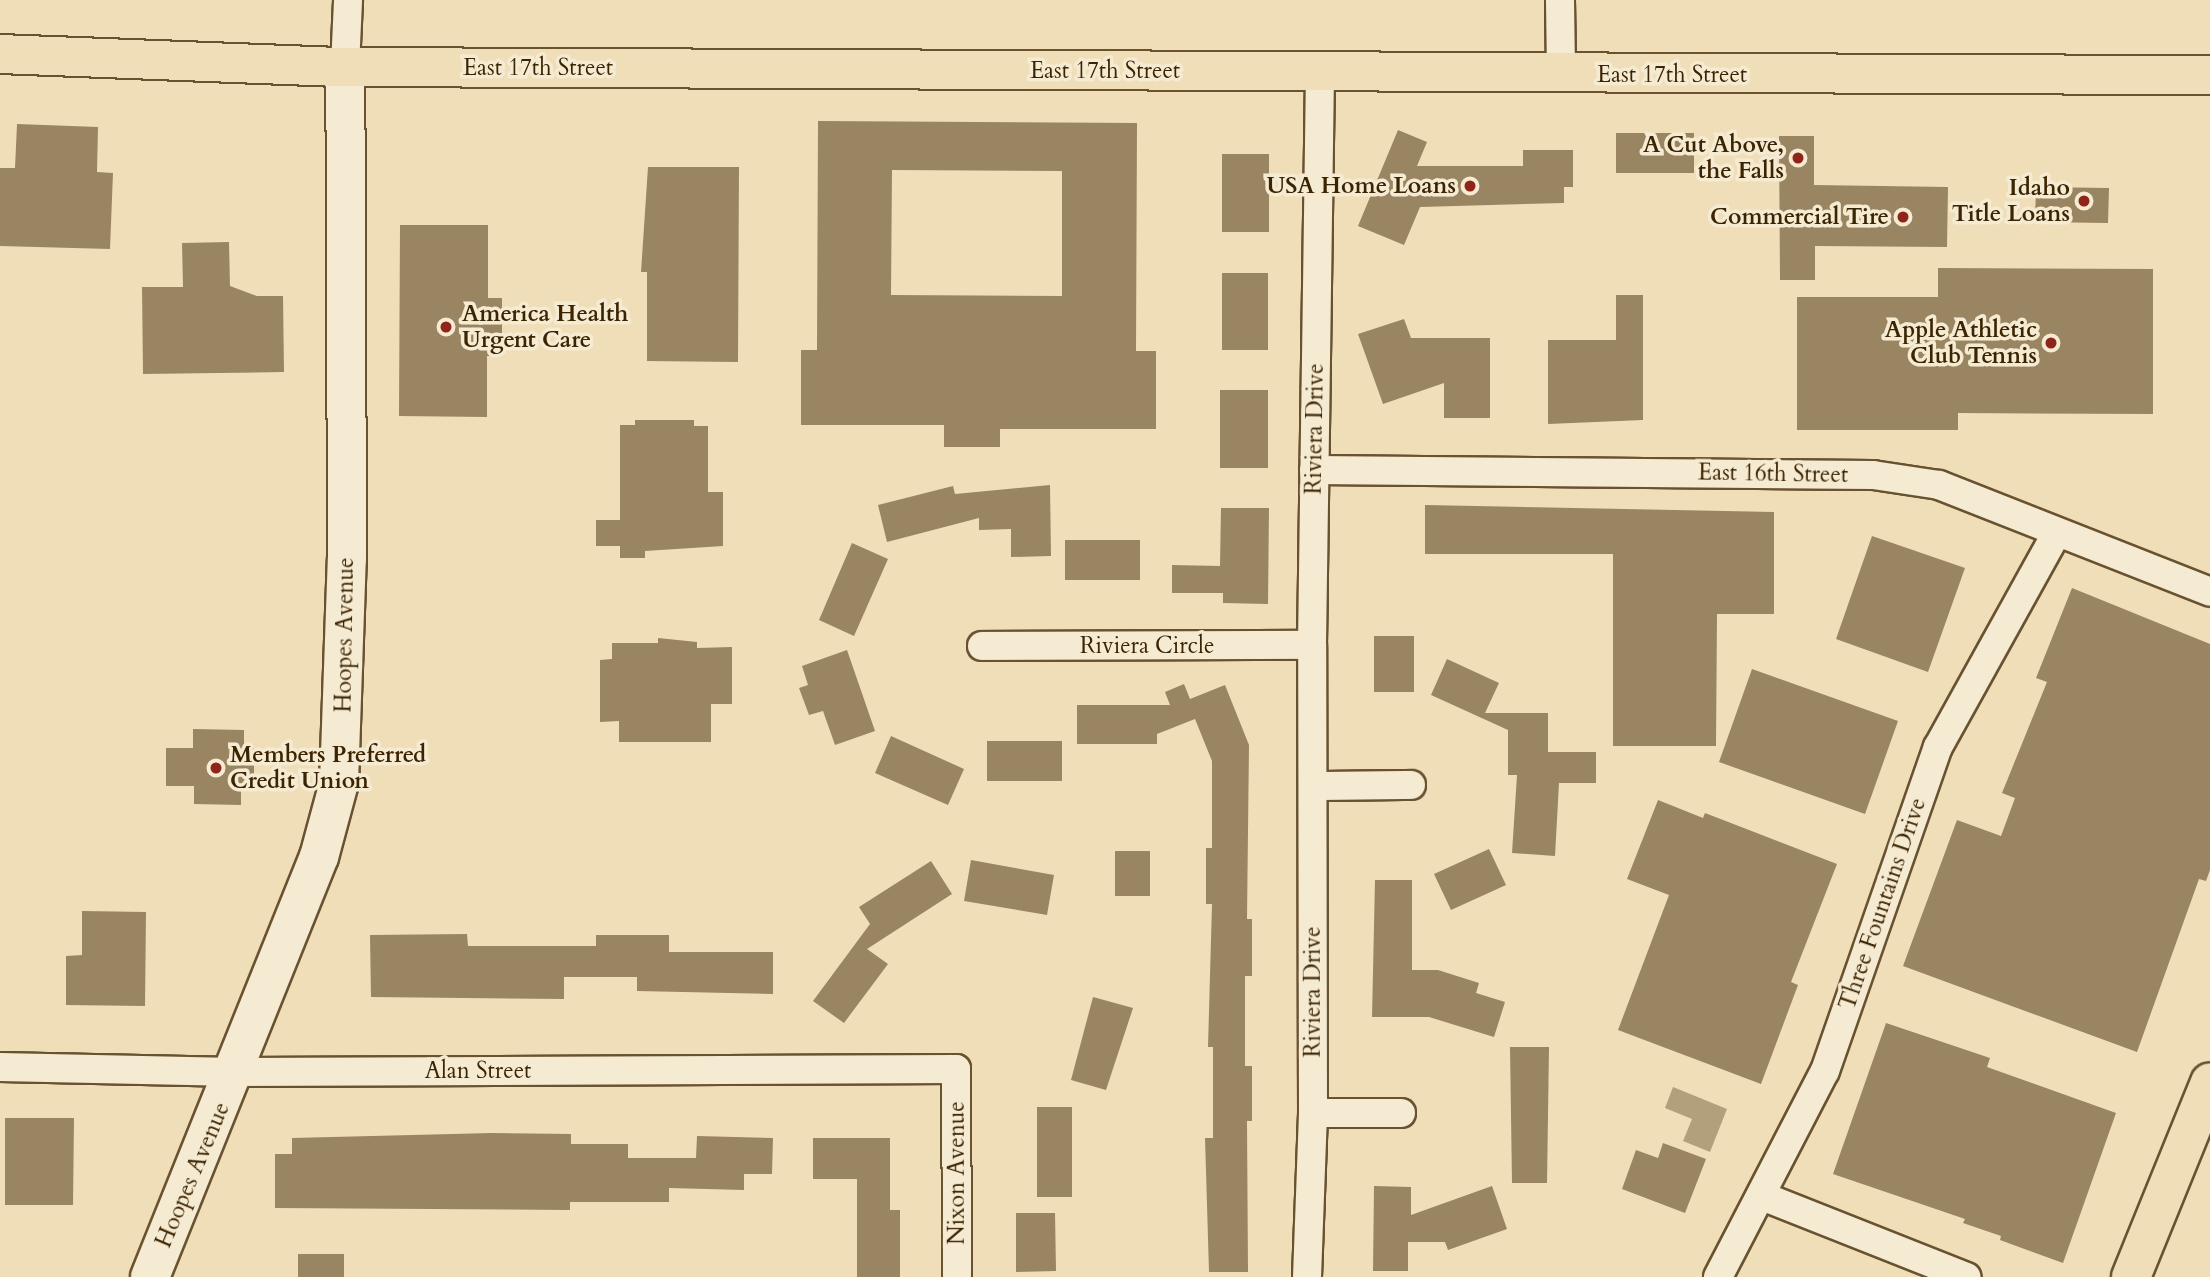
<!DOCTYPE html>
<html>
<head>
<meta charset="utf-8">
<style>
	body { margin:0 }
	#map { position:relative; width:2210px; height:1277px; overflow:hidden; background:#f0deb9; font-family:Cardo,serif }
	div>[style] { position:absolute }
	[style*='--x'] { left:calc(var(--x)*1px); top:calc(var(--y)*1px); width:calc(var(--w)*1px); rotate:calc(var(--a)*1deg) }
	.water>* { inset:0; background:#b29f7b }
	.building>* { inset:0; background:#998561 }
	.roads { filter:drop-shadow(2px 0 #685230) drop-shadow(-2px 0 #685230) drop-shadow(0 2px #685230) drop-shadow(0 -2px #685230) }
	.street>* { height:28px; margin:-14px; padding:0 14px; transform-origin:14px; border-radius:14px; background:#f5ead2 }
	.secondary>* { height:38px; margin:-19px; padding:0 19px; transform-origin:19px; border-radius:19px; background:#f5ead2 }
	.primary>* { height:38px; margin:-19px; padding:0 19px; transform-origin:19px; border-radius:19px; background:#f0deb9 }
	.dots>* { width:19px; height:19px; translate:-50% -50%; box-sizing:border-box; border:4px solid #f5ead2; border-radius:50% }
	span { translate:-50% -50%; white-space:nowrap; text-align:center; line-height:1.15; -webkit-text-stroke:7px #f5ead2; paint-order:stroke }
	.street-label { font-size:23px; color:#3b2402 }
	.poi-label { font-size:23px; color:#3b2402; font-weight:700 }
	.right { translate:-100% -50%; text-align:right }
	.left { translate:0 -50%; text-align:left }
</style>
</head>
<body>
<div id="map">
	<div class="water">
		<i style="clip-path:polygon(1673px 1087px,1727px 1109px,1710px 1152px,1683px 1141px,1692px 1119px,1665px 1108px)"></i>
	</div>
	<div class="building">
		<i style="clip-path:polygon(evenodd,818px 121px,1137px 123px,1136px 351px,1156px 351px,1156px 429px,1000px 429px,1000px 447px,944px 447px,944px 425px,801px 425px,801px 350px,817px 350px,818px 121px,892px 170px,1062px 171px,1062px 296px,891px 295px,892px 170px)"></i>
		<i style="clip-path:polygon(17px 124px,98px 127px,97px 172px,113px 173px,110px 249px,0 246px,0 168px,15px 168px)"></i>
		<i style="clip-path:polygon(1398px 130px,1427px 142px,1417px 166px,1523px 166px,1523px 150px,1573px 150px,1573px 187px,1564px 187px,1564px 203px,1420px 207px,1404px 245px,1358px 226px)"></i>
		<i style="clip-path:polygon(1616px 133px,1694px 133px,1694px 173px,1616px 173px)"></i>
		<i style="clip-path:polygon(1779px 136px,1814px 136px,1814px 185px,1948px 187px,1947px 247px,1815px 246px,1815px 280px,1780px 280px)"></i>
		<i style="clip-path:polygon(1222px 154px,1269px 154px,1269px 232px,1222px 232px)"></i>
		<i style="clip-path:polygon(648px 167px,739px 167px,738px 362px,647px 361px,647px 272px,641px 272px)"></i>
		<i style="clip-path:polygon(2036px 187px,2109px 188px,2108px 223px,2035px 222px)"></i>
		<i style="clip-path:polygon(400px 225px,488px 225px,488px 298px,502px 298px,502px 356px,487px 356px,487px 417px,399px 416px)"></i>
		<i style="clip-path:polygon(229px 242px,230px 286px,257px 296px,283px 296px,284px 372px,143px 374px,142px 287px,183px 287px,182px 243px)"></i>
		<i style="clip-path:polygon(1938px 268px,2153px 269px,2153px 414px,1958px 413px,1958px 430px,1797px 430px,1797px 297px,1938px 297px)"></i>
		<i style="clip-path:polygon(1222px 273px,1268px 273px,1268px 350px,1222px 350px)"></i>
		<i style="clip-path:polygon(1616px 295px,1643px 295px,1643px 420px,1548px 424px,1548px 340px,1616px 340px)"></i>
		<i style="clip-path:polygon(1404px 319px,1411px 338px,1490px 338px,1490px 418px,1444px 418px,1444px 383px,1383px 404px,1358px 334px)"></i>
		<i style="clip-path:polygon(1220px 390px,1268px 390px,1268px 468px,1220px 468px)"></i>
		<i style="clip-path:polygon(635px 420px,694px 420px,694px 426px,708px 426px,708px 492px,723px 492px,723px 546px,645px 551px,645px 558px,620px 558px,620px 546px,596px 546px,596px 520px,620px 520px,620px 425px,635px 425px)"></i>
		<i style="clip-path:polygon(1050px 485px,1051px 556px,1011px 557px,1011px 529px,979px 530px,979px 518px,887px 542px,878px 505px,953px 486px,955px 494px)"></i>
		<i style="clip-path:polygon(1425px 505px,1774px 512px,1774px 614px,1717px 614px,1716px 746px,1613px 746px,1613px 554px,1425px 554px)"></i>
		<i style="clip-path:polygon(1221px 508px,1269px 508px,1268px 604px,1223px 603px,1223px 593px,1172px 593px,1172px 565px,1220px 566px)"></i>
		<i style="clip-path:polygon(1872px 536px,1965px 568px,1928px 672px,1836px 639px)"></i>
		<i style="clip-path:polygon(1065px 540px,1140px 540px,1140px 580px,1065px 580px)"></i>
		<i style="clip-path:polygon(852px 543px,888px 559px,854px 636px,819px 620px)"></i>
		<i style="clip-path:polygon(2072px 588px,2210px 644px,2210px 870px,2206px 881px,2199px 879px,2137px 1052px,1903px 966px,1957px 820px,2001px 836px,2015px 798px,2002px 793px,2047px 682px,2036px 678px)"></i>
		<i style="clip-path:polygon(1374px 636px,1414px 636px,1414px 692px,1374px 692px)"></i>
		<i style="clip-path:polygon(658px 638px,697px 642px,697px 648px,732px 647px,732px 704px,711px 704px,711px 742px,619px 742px,619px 721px,600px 722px,600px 660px,612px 659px,612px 643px,658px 643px)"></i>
		<i style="clip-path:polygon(847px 650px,875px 731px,835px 745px,823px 711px,809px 715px,799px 688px,808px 685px,802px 666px)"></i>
		<i style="clip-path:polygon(1447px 659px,1499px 683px,1485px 713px,1548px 713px,1548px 752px,1596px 752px,1596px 783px,1559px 783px,1555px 856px,1512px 853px,1517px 775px,1508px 775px,1508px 730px,1431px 695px)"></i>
		<i style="clip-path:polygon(1752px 669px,1898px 721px,1865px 814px,1719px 762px)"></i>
		<i style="clip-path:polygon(1184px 684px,1190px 699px,1225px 685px,1249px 745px,1247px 919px,1252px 919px,1252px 976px,1245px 976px,1245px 1066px,1252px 1066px,1252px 1121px,1247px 1121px,1248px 1272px,1209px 1272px,1205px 1138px,1213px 1138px,1213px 1047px,1208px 1047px,1212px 904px,1206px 904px,1206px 848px,1212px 848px,1212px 761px,1195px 719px,1157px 734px,1157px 744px,1077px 744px,1077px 705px,1170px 705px,1165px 692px)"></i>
		<i style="clip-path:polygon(193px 729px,244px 730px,244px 743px,254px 744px,254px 789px,241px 789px,241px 805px,194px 804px,194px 786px,166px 786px,166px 748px,193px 748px)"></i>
		<i style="clip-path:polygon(891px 736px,964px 769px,948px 805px,875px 773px)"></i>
		<i style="clip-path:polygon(987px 741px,1062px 741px,1062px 781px,987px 781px)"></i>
		<i style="clip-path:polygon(1658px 800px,1703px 818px,1705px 813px,1837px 864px,1791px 982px,1798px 985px,1761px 1084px,1618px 1030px,1669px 895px,1627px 879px)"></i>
		<i style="clip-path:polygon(1489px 849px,1506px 885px,1451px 910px,1434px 874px)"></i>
		<i style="clip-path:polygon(1115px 851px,1150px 851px,1150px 896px,1115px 896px)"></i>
		<i style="clip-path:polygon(971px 860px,1054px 875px,1047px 915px,964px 901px)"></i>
		<i style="clip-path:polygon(931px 861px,952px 894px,867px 949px,888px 964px,844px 1023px,813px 1001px,870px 924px,859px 907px)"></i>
		<i style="clip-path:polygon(1375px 880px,1412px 880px,1412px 970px,1438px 970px,1479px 983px,1476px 993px,1505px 1002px,1494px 1037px,1429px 1017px,1372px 1017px)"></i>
		<i style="clip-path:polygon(82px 911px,146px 912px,145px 1006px,66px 1005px,66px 956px,82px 955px)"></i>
		<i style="clip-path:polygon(467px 934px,468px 946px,596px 946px,596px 935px,669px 935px,669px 952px,773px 952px,773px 994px,637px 991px,637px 977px,564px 977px,564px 999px,371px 997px,370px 935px)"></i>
		<i style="clip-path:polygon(1093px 997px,1133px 1008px,1106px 1090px,1071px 1080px)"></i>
		<i style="clip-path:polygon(1886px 1023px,1990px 1058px,1987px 1067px,2116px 1113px,2063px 1263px,2000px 1240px,2001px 1236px,1963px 1223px,1965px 1219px,1833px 1174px)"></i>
		<i style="clip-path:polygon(1510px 1047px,1549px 1047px,1547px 1183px,1512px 1183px)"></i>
		<i style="clip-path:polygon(1037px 1107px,1072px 1107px,1072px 1197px,1037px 1197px)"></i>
		<i style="clip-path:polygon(5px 1118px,74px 1118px,73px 1205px,5px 1205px)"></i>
		<i style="clip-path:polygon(492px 1133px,571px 1134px,571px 1144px,628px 1144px,628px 1158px,696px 1158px,697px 1136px,773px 1138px,772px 1174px,744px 1174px,744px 1190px,669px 1188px,669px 1202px,570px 1202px,570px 1210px,275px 1208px,275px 1154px,292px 1154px,292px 1138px)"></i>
		<i style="clip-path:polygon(813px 1138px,890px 1138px,890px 1210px,900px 1210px,900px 1277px,857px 1277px,857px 1179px,813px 1179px)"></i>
		<i style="clip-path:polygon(1663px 1143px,1706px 1159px,1685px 1213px,1622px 1189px,1636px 1150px,1658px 1158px)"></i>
		<i style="clip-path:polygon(1374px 1186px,1411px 1187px,1411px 1215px,1492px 1186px,1507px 1229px,1448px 1250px,1445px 1242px,1408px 1242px,1408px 1271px,1373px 1271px)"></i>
		<i style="clip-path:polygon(1016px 1213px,1055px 1213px,1056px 1271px,1016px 1272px)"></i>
		<i style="clip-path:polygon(298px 1254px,344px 1254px,344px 1277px,298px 1277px)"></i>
	</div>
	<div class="roads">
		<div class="street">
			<i style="--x:1560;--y:0;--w:75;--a:89.2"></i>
			<i style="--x:345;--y:67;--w:67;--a:-87.4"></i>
			<i style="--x:1314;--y:470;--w:559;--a:0.51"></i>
			<i style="--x:1873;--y:475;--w:67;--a:8.6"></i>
			<i style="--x:1939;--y:485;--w:291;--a:21.5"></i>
			<i style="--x:982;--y:646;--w:330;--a:-0.2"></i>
			<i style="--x:1314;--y:786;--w:97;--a:-0.6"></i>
			<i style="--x:0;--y:1067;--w:236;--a:1.2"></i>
			<i style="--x:236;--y:1072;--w:720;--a:-0.24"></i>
			<i style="--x:956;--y:1069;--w:208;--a:89.7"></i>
			<i style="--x:1313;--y:1113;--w:88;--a:0"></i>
			<i style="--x:1762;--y:1196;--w:220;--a:21.6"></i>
			<i style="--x:1307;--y:1277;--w:164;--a:-87.9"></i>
			<i style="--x:1313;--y:1113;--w:468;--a:-90.1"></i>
			<i style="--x:1312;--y:645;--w:574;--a:-89.2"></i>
			<i style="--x:1718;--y:1277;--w:232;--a:-62.6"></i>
			<i style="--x:1825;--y:1071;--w:343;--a:-70.8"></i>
			<i style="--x:1938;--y:747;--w:244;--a:-61"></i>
		</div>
		<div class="secondary">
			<i style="--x:150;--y:1277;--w:453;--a:-68.1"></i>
			<i style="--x:319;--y:857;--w:77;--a:-74.9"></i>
			<i style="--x:339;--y:783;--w:224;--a:-88"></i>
			<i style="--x:347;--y:559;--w:492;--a:-90.2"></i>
		</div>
		<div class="primary">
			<i style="--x:0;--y:54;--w:345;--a:2.2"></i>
			<i style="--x:345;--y:67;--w:1865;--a:0.25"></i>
			<i style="--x:2131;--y:1277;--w:210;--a:-67.9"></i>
		</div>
	</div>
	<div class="dots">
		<i style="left:1798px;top:158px;background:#8f2418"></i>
		<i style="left:1470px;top:186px;background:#8f2418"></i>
		<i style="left:2084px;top:201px;background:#8f2418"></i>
		<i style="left:1903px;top:217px;background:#8f2418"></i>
		<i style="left:446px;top:327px;background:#8f2418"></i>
		<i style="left:2051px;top:343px;background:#8f2418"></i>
		<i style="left:216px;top:768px;background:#8f2418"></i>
	</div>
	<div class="street-label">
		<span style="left:538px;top:68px">East 17th Street</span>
		<span style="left:1105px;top:71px">East 17th Street</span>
		<span style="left:1672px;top:75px">East 17th Street</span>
		<span style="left:1315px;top:429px;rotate:-89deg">Riviera Drive</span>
		<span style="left:1773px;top:474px;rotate:1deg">East 16th Street</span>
		<span style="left:345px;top:635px;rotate:-89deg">Hoopes Avenue</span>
		<span style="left:1147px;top:646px">Riviera Circle</span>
		<span style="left:1883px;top:904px;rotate:-71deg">Three Fountains Drive</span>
		<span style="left:1313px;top:992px;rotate:-90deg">Riviera Drive</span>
		<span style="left:478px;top:1071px">Alan Street</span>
		<span style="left:957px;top:1173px;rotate:-90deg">Nixon Avenue</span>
		<span style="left:193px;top:1175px;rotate:-67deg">Hoopes Avenue</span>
	</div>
	<div class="poi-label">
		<span class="right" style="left:1784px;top:158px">A Cut Above,<br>the Falls</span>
		<span class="right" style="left:1456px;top:186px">USA Home Loans</span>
		<span class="right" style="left:2070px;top:201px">Idaho<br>Title Loans</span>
		<span class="right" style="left:1889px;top:217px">Commercial Tire</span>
		<span class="left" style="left:462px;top:327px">America Health<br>Urgent Care</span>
		<span class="right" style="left:2037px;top:343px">Apple Athletic<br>Club Tennis</span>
		<span class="left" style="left:230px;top:768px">Members Preferred<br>Credit Union</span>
	</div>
</div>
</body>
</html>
